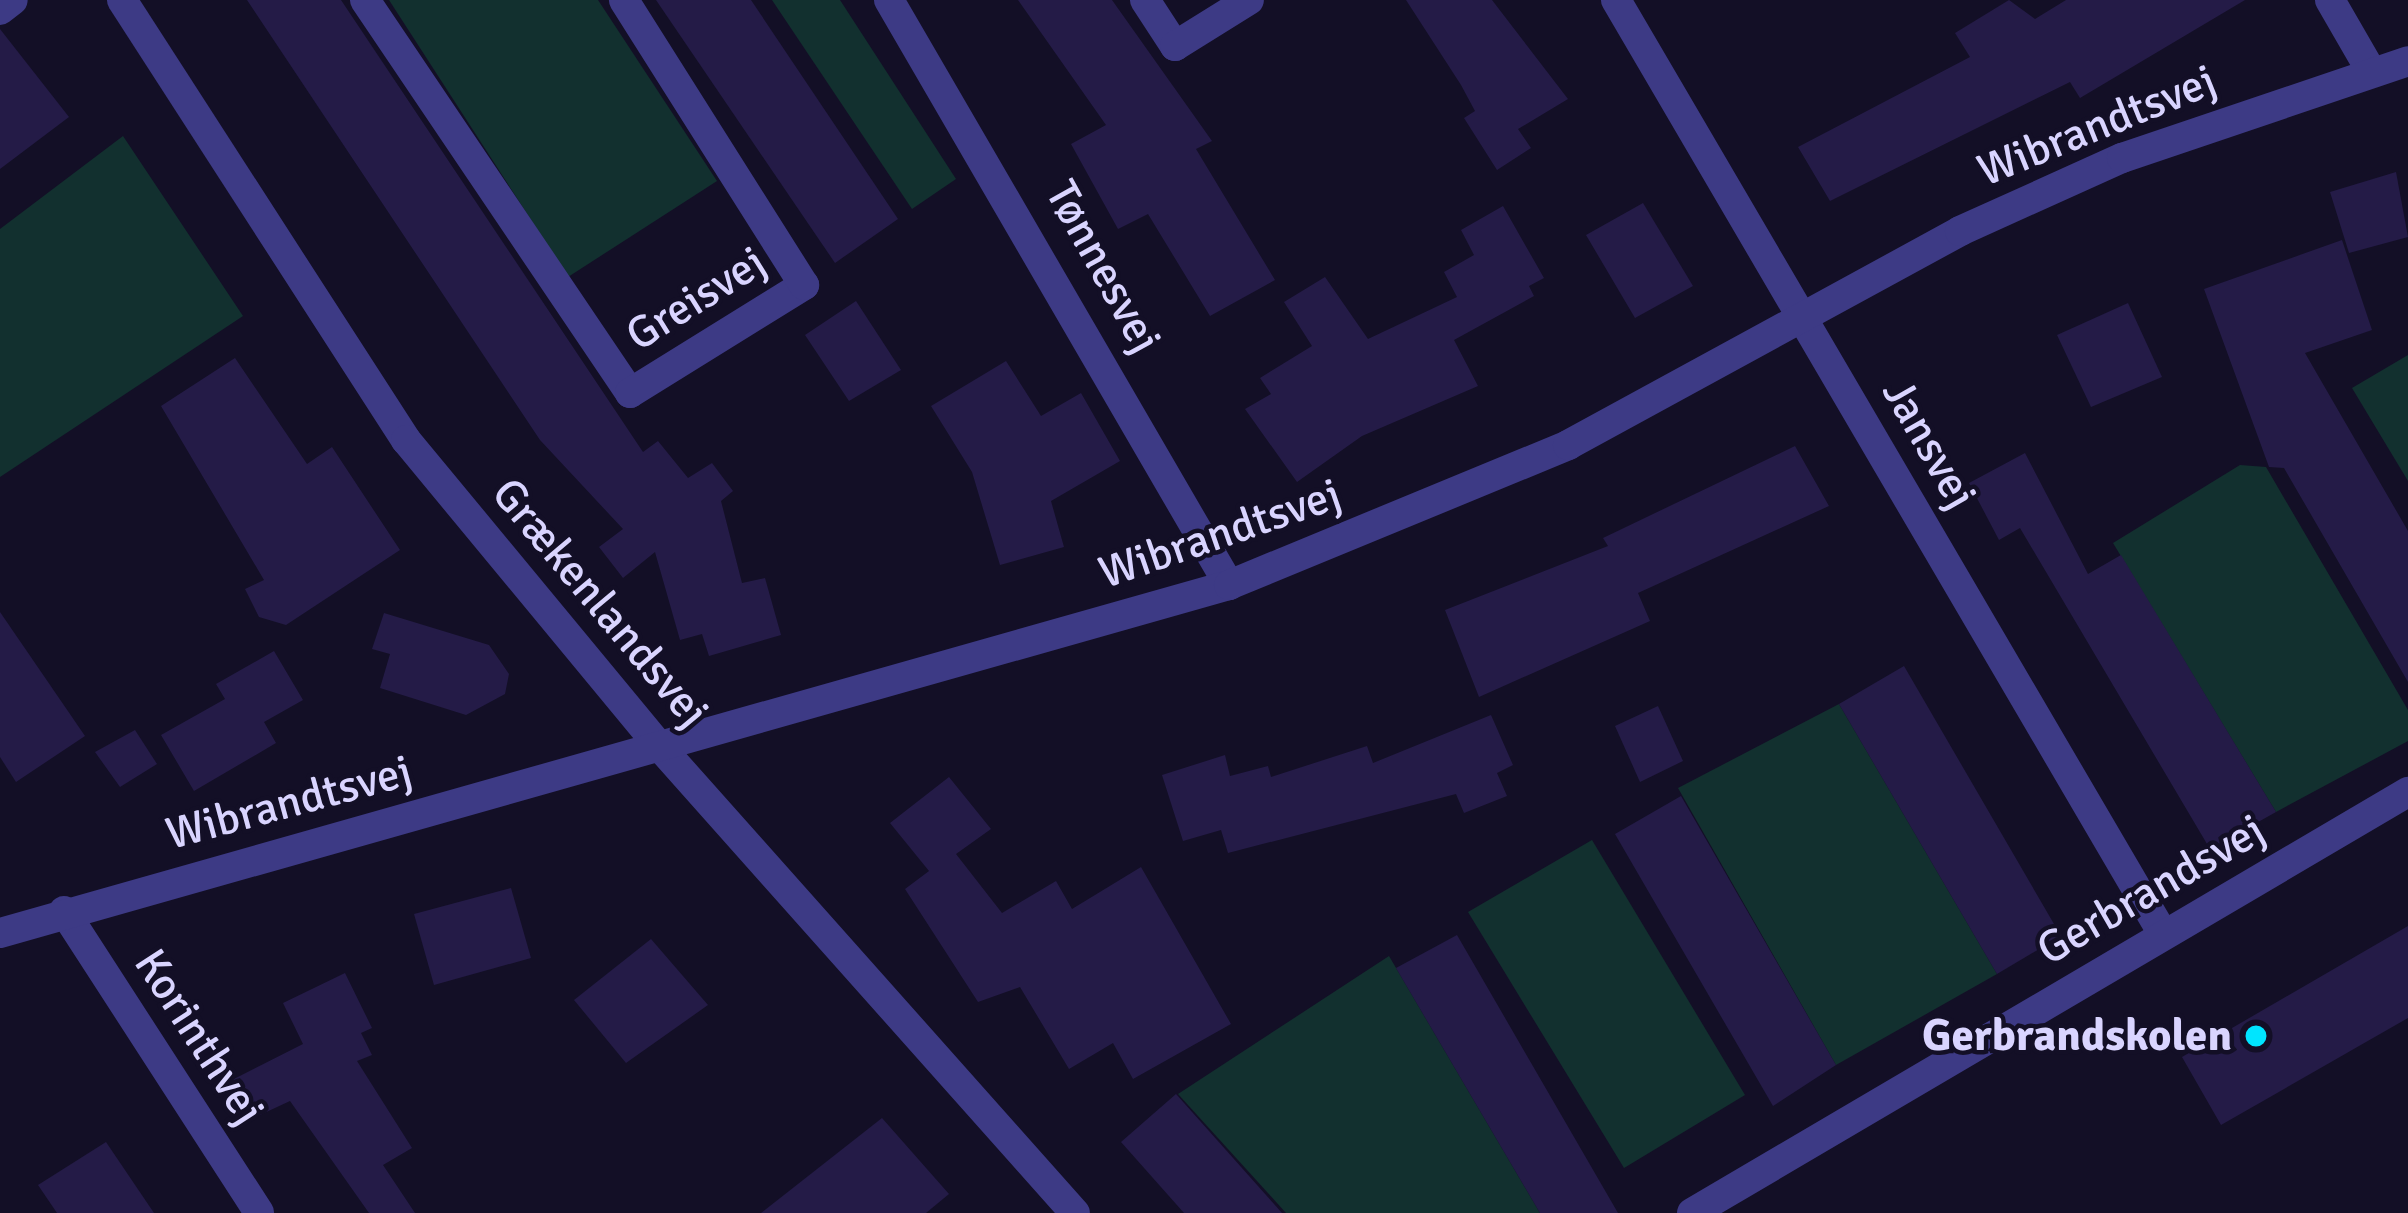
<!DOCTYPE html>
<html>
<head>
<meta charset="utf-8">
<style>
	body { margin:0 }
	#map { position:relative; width:2408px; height:1213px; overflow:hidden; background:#130f26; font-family:Signika,sans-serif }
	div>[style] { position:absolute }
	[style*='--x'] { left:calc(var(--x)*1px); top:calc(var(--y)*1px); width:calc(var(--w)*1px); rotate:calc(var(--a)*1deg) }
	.green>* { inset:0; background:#12302f }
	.building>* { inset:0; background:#241b47 }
	.minor>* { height:30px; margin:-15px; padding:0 15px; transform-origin:15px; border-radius:15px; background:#3d3a85 }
	.dots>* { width:33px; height:33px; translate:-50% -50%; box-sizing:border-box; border:6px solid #130f26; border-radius:50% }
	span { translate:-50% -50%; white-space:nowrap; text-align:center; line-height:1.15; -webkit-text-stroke:9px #130f26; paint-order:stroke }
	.street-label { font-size:45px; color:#d9d4ff }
	.poi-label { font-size:45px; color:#d9d4ff; font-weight:700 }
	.right { translate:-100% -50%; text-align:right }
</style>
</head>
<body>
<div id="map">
	<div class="green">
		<i style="clip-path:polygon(389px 0,598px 0,717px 181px,568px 277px)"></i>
		<i style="clip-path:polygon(772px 0,840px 0,956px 179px,912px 209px)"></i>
		<i style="clip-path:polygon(123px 136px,243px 316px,0 477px,0 229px)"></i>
		<i style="clip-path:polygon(2408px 355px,2408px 481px,2352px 388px)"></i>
		<i style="clip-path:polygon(2240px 465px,2266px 467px,2408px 710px,2408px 741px,2276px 812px,2113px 543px)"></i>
		<i style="clip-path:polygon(1839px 704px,1997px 974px,1836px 1065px,1678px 788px)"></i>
		<i style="clip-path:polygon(1592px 840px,1745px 1095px,1624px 1168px,1468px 912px)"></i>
		<i style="clip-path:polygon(1389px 956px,1540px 1213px,1286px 1213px,1178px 1094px)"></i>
	</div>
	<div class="building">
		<i style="clip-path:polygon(247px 0,341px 0,643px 452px,658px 441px,688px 478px,712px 463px,733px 491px,721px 501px,742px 583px,765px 578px,781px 635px,709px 656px,702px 634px,680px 640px,655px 552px,623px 578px,599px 547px,623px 529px,540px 440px)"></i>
		<i style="clip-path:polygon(656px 0,751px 0,898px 219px,835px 263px)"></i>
		<i style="clip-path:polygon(1018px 0,1112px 0,1212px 141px,1196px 149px,1275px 280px,1210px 316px,1148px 214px,1118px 229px,1071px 144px,1106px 125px)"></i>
		<i style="clip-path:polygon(1406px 0,1492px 0,1568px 99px,1518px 129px,1531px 148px,1497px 170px,1464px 118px,1475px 111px,1461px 85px)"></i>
		<i style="clip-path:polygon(2009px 0,2035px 19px,2066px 0,2245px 0,2080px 98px,2070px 82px,1830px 201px,1798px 147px,1970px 57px,1955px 33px)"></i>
		<i style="clip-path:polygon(0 29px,69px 117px,0 169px)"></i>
		<i style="clip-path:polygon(2396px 172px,2408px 237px,2349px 253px,2330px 192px)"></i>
		<i style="clip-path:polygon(1643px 203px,1693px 286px,1635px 318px,1586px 235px)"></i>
		<i style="clip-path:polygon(1503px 206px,1544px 278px,1529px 286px,1534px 296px,1454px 340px,1478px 386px,1362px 436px,1297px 482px,1245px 409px,1271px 394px,1260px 378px,1312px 346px,1284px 302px,1325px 277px,1368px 339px,1457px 297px,1444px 272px,1474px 255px,1461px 230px)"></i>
		<i style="clip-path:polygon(2342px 240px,2372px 330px,2305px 353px,2408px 531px,2408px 682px,2284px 468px,2269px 467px,2204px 289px)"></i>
		<i style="clip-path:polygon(856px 301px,901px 370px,849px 401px,805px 335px)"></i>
		<i style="clip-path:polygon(2128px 303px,2162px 377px,2091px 407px,2057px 335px)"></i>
		<i style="clip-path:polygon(235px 358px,307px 464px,332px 447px,400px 550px,286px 625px,259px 617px,245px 589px,264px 580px,161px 406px)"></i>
		<i style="clip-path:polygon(1006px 361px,1041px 416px,1081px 393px,1120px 461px,1051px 501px,1064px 547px,1000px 565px,972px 472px,931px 406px)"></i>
		<i style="clip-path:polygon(1795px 446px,1829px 506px,1638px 593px,1650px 621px,1479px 697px,1445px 610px,1608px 546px,1603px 538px)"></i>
		<i style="clip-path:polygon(2025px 453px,2088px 574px,2121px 555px,2276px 812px,2210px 849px,2020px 528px,1999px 540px,1969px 483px)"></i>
		<i style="clip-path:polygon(0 612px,85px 736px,16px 782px,0 757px)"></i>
		<i style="clip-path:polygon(384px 613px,489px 645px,509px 674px,505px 694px,466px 715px,380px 688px,390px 654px,372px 649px)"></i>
		<i style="clip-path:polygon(274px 651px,303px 700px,264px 722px,276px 743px,194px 791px,161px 735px,225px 699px,216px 684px)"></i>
		<i style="clip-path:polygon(1904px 666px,2061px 936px,1997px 974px,1839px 704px)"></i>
		<i style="clip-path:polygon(1658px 706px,1683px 761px,1640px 782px,1615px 726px)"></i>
		<i style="clip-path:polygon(1491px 715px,1513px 765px,1497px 773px,1507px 796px,1464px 813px,1456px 794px,1228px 853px,1221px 830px,1183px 841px,1162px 775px,1225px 755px,1230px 776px,1268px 766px,1271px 777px,1367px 746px,1373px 763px)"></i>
		<i style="clip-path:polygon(135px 730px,157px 764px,120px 787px,95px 752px)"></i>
		<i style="clip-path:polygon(949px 777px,991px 829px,956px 854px,1002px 913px,1056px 881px,1072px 909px,1141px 867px,1231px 1024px,1133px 1079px,1113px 1043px,1069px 1069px,1020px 987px,978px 1002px,905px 889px,929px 871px,890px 823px)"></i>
		<i style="clip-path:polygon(1681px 796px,1836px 1065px,1773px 1106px,1615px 834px)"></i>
		<i style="clip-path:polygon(511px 888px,531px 958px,434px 985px,414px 914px)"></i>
		<i style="clip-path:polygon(2408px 926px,2408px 1018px,2221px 1125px,2182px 1057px)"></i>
		<i style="clip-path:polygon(1457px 935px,1618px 1213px,1540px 1213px,1396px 968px)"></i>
		<i style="clip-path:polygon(651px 939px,708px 1005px,626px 1063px,574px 1000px)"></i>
		<i style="clip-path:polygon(345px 973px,372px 1028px,361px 1033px,372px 1055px,357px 1061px,412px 1148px,383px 1165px,415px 1213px,369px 1213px,290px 1101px,249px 1120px,230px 1081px,303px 1044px,283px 1003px)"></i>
		<i style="clip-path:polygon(1176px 1094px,1282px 1213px,1184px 1213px,1121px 1142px)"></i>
		<i style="clip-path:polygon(882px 1118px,949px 1194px,926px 1213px,761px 1213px)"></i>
		<i style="clip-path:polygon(106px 1142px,154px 1213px,57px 1213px,38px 1185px)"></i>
	</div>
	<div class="minor">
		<i style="--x:122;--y:0;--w:524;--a:57.16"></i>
		<i style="--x:406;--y:440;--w:401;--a:50.4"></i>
		<i style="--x:662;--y:749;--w:621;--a:48.33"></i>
		<i style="--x:365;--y:0;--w:474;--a:56"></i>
		<i style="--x:630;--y:393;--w:205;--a:-31.8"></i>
		<i style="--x:804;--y:285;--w:337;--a:-122.3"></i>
		<i style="--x:889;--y:0;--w:677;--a:59.83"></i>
		<i style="--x:1145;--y:0;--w:55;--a:56.9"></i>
		<i style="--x:1175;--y:46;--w:87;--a:-31.9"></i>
		<i style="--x:1616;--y:0;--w:1082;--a:59.64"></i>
		<i style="--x:2330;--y:0;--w:82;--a:60"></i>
		<i style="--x:0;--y:10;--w:16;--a:-38"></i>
		<i style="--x:64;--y:911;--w:359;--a:57.1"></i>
		<i style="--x:0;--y:933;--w:1277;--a:-15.81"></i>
		<i style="--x:1229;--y:585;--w:367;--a:-22.4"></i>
		<i style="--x:1568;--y:445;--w:447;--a:-28.6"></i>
		<i style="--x:1960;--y:231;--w:178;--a:-24.3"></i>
		<i style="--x:2122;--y:158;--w:302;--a:-18.7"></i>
		<i style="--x:1692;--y:1213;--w:831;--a:-30.46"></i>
	</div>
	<div class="dots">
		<i style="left:2256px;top:1036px;background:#00e5ff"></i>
	</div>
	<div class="street-label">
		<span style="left:2097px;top:126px;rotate:-22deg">Wibrandtsvej</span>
		<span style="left:1103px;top:267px;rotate:61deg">Tønnesvej</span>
		<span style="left:696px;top:299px;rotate:-32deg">Greisvej</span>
		<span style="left:1929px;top:444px;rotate:60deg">Jansvej</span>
		<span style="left:1220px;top:534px;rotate:-19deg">Wibrandtsvej</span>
		<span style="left:600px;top:603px;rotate:50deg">Grækenlandsvej</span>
		<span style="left:289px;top:803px;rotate:-15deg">Wibrandtsvej</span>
		<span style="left:2151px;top:890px;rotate:-30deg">Gerbrandsvej</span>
		<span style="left:199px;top:1037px;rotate:57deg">Korinthvej</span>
	</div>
	<div class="poi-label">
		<span class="right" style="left:2232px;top:1036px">Gerbrandskolen</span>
	</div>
</div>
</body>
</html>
